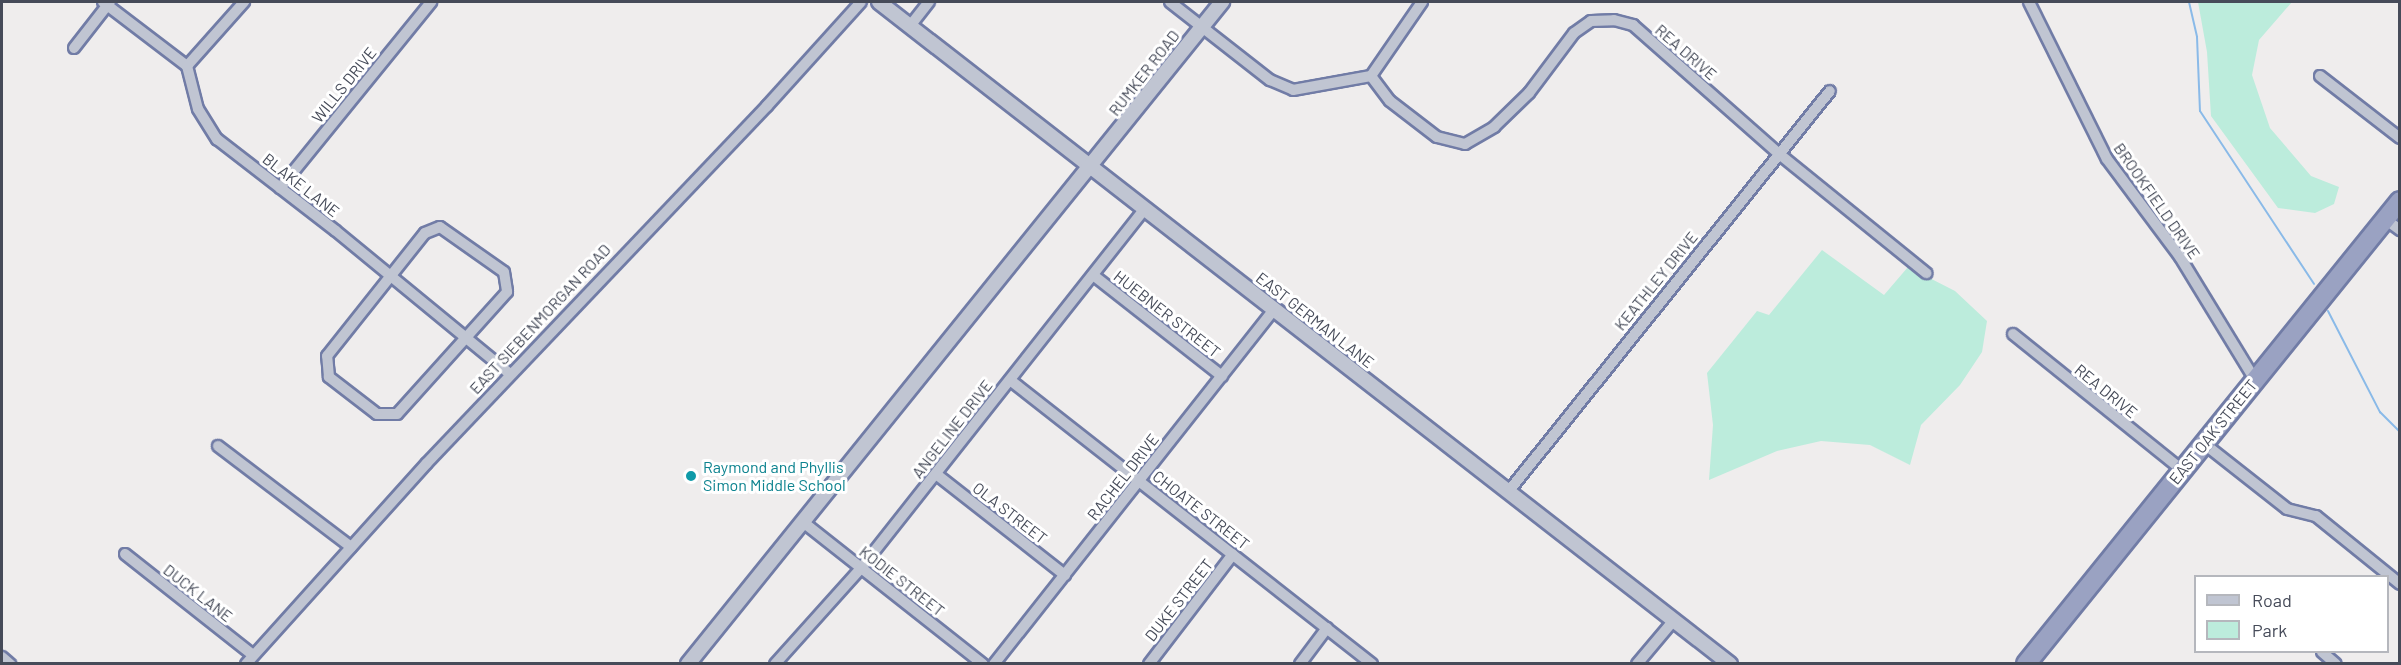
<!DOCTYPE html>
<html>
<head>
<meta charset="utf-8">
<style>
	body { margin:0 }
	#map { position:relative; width:2401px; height:665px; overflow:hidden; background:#efeded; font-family:Barlow,sans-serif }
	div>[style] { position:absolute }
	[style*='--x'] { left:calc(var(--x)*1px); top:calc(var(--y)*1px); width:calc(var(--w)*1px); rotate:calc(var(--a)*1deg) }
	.green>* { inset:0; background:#bcecdc }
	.stream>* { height:2px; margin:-1px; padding:0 1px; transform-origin:1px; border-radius:1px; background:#8abae8 }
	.roads { filter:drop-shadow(2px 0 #717ca6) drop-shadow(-2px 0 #717ca6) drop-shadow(0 2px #717ca6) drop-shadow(0 -2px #717ca6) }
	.minor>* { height:10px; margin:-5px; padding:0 5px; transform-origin:5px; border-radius:5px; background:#c0c5d2 }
	.tertiary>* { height:14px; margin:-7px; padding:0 7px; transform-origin:7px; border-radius:7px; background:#c0c5d2 }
	.trunk>* { height:18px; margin:-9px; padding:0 9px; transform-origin:9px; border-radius:9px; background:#9aa2c2 }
	.dots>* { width:16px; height:16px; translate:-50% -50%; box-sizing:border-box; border:3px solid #fff; border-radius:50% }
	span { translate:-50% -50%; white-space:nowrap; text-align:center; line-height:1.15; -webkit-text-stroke:6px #fff; paint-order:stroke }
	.street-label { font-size:16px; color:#464b59 }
	.culture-label { font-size:16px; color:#0d838f }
	.left { translate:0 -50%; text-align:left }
	.frame { position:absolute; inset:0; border:3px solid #464b59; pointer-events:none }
	.legend { position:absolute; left:2194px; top:575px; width:195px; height:78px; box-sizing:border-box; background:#fff; border:2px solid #b5b7bd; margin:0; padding:8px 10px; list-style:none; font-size:18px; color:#464b59 }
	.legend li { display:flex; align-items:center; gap:12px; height:30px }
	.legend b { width:30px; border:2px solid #b5b7bd }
</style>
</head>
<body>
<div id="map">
	<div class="green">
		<i style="clip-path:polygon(2198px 2px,2292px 2px,2259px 40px,2252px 75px,2270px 128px,2311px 176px,2339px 187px,2334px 204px,2315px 213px,2278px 208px,2211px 116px,2207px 52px)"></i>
		<i style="clip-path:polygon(1822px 250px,1884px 295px,1908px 267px,1955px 291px,1987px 321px,1982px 352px,1960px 385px,1921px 425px,1910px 465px,1870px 445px,1821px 441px,1777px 451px,1709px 480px,1713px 425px,1707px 373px,1757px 311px,1769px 315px)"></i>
	</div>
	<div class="stream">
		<i style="--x:2189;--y:2;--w:36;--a:77"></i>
		<i style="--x:2197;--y:37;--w:74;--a:87.7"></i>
		<i style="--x:2200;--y:111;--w:207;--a:56.6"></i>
		<i style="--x:2328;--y:311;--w:114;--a:62.8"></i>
		<i style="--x:2380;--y:412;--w:28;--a:45"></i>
	</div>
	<div class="roads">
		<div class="minor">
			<i style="--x:103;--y:2;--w:106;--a:37.3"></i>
			<i style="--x:187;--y:66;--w:44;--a:75.7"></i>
			<i style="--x:198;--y:109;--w:36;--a:58"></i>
			<i style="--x:217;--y:139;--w:150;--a:37.7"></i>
			<i style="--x:336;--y:231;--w:225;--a:39.4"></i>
			<i style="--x:1170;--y:2;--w:127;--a:38"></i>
			<i style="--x:1270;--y:80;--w:25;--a:23"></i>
			<i style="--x:1293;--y:90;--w:79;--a:-10.2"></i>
			<i style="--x:2029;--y:2;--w:175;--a:63.6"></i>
			<i style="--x:2107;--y:159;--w:122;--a:53.3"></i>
			<i style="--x:2180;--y:257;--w:144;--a:58.6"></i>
			<i style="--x:910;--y:26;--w:31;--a:-52"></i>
			<i style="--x:74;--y:48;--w:58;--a:-52"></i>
			<i style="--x:187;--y:66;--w:86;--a:-48.3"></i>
			<i style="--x:1371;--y:76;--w:31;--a:53"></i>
			<i style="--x:1390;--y:101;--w:59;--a:37.5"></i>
			<i style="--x:1437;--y:137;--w:29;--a:14"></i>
			<i style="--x:1465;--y:144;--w:34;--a:-30"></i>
			<i style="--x:1494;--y:127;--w:49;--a:-44.2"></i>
			<i style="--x:1529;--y:93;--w:75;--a:-53.1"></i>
			<i style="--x:1574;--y:33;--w:21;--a:-35"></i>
			<i style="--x:1591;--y:21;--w:23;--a:-2"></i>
			<i style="--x:1614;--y:20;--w:20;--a:15"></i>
			<i style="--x:1633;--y:25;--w:193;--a:41.4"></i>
			<i style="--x:1778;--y:153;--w:191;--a:39"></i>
			<i style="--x:1371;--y:76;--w:90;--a:-55.4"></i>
			<i style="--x:2320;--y:76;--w:101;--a:37.8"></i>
			<i style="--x:280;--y:188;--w:240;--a:-50.9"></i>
			<i style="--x:2385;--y:219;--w:19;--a:36"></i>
			<i style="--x:440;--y:227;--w:78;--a:35.1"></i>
			<i style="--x:504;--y:272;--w:20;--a:81"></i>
			<i style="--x:507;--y:292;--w:164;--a:132"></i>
			<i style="--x:397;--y:414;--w:20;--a:180"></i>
			<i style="--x:377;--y:414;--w:61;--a:-142.4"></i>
			<i style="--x:329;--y:377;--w:21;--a:-95"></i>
			<i style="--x:327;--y:356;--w:157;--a:-51.5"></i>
			<i style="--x:425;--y:233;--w:16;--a:-22"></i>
			<i style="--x:1093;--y:275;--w:164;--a:38.1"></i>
			<i style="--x:2013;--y:334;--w:217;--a:38.8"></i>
			<i style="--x:1010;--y:380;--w:460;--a:38.1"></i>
			<i style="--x:2202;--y:442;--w:108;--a:38.2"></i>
			<i style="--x:2287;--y:509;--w:30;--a:14"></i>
			<i style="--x:2316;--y:516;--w:108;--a:39"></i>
			<i style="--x:218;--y:446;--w:167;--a:37.2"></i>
			<i style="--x:936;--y:474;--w:164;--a:38.1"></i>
			<i style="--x:1508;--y:492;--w:514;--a:-51.24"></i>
			<i style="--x:803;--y:522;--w:229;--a:38.3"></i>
			<i style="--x:125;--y:554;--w:163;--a:38.3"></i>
			<i style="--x:2322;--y:652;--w:18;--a:41"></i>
			<i style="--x:2;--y:657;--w:11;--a:41"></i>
			<i style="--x:246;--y:664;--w:270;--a:-48"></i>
			<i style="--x:427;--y:463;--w:493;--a:-46.4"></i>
			<i style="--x:767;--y:106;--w:140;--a:-47.9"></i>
			<i style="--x:775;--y:664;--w:129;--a:-48.1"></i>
			<i style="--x:861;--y:568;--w:459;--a:-51.7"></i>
			<i style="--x:994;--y:664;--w:452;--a:-51.7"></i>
			<i style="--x:1149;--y:664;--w:138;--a:-52.6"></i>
			<i style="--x:1300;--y:664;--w:45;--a:-53.1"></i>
			<i style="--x:1637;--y:664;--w:57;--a:-49.9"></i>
		</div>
		<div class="tertiary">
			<i style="--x:879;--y:2;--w:1078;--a:37.88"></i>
			<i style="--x:688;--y:664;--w:851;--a:-51.11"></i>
		</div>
		<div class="trunk">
			<i style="--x:2026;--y:664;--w:595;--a:-51.07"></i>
		</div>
	</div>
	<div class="dots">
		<i style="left:691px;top:476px;background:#0f9aa8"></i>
	</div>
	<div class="street-label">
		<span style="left:1686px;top:52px;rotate:41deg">REA DRIVE</span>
		<span style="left:1144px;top:73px;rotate:-52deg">RUMKER ROAD</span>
		<span style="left:344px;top:85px;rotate:-51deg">WILLS DRIVE</span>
		<span style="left:301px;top:185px;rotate:38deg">BLAKE LANE</span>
		<span style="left:2157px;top:201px;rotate:55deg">BROOKFIELD DRIVE</span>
		<span style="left:1656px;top:281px;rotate:-51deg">KEATHLEY DRIVE</span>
		<span style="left:1167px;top:314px;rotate:38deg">HUEBNER STREET</span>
		<span style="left:540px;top:319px;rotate:-47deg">EAST SIEBENMORGAN ROAD</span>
		<span style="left:1315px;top:320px;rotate:38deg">EAST GERMAN LANE</span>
		<span style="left:2106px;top:391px;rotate:39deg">REA DRIVE</span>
		<span style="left:952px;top:429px;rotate:-52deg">ANGELINE DRIVE</span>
		<span style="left:2213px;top:432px;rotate:-51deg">EAST OAK STREET</span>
		<span style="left:1123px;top:477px;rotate:-52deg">RACHEL DRIVE</span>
		<span style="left:1201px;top:510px;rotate:38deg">CHOATE STREET</span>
		<span style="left:1010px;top:513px;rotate:38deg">OLA STREET</span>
		<span style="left:902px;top:581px;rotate:38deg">KODIE STREET</span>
		<span style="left:198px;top:593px;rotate:38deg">DUCK LANE</span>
		<span style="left:1179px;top:600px;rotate:-52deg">DUKE STREET</span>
	</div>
	<div class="culture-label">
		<span class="left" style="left:703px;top:476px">Raymond and Phyllis<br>Simon Middle School</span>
	</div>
	<div class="frame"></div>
	<ul class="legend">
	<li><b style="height:8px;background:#c0c5d2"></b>Road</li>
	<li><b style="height:16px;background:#bcecdc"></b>Park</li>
	</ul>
</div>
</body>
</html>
